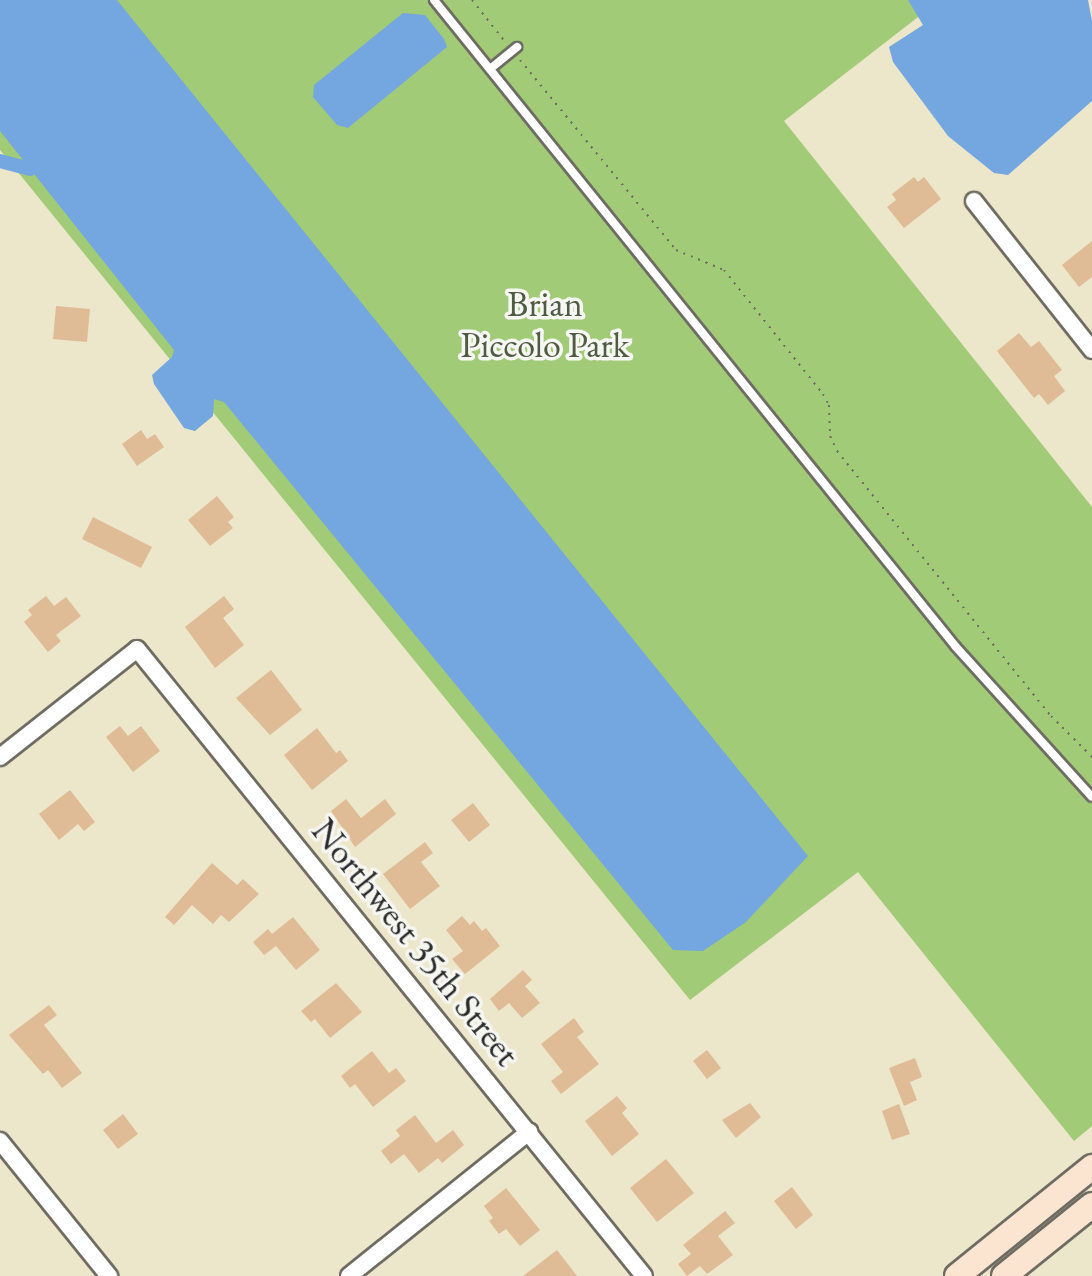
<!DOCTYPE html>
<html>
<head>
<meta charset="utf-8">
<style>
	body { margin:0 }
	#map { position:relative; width:1092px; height:1276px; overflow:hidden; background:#ece6ca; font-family:"EB Garamond",serif }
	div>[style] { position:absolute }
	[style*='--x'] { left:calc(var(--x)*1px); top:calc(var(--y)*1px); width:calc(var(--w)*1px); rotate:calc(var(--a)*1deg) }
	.green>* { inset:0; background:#a2cb77 }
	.water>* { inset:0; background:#74a6df }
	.canal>* { height:14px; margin:-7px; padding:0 7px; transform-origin:7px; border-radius:7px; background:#74a6df }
	.building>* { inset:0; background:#dfbc95 }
	.path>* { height:2px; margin-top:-1px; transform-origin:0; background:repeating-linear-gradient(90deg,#6f6c63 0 2px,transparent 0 8px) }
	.roads { filter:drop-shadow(2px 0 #6f6c63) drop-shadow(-2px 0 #6f6c63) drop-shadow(0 2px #6f6c63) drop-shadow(0 -2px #6f6c63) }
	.service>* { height:8px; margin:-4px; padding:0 4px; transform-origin:4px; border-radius:4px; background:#fff }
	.minor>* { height:16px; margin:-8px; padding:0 8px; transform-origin:8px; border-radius:8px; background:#fff }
	.secondary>* { height:24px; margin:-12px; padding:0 12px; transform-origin:12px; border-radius:12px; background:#fce5d0 }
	span { translate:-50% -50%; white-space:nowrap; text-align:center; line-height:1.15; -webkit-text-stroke:7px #f6f6f2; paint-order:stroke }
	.park-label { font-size:36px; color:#4f5b42 }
	.street-label { font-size:36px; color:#2b2b2b }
</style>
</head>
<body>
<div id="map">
	<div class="green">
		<i style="clip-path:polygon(0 0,940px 0,784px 121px,1092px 507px,1092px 1126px,1074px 1141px,858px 872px,690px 1000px,0 150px)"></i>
	</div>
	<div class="water">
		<i style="clip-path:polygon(0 0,117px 0,808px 856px,746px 922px,703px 951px,673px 950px,224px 402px,214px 399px,213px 416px,195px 431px,184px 428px,154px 384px,152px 375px,172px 357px,174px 350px,0 131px)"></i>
		<i style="clip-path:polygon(908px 0,1088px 0,1092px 21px,1092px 101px,1008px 175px,994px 173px,948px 136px,893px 62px,889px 47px,923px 25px)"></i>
		<i style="clip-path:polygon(403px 13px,425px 15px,444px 39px,447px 47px,348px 128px,337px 125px,313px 97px,314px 85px)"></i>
	</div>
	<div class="canal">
		<i style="--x:0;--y:161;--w:31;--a:15"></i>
	</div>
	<div class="building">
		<i style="clip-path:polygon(914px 177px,918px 182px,924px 177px,941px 199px,904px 228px,887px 207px,896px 200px,892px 194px)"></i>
		<i style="clip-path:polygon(1092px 241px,1092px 277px,1079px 287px,1062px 265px)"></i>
		<i style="clip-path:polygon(56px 306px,90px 309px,87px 342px,53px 339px)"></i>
		<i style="clip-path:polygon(1019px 333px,1031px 347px,1039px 341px,1062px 370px,1054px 376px,1065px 391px,1048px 405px,1039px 394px,1034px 398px,997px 351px)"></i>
		<i style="clip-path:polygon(141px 430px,147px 439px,155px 434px,164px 447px,137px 466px,122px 444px)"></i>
		<i style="clip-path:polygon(217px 496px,234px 517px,228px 522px,233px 528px,210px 546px,188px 520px)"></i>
		<i style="clip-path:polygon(93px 517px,152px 547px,141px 568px,82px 539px)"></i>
		<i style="clip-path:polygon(46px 596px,54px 606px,66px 597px,81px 616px,56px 635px,61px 641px,48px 652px,24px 622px,32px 615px,28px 610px)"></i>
		<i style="clip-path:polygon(224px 596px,234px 609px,223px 618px,244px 645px,215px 668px,185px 627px)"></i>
		<i style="clip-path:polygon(271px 670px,302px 710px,270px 735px,236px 698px)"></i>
		<i style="clip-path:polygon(120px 726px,128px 736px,141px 726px,160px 751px,133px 772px,106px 737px)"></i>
		<i style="clip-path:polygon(317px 728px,336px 753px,340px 750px,348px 761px,312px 790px,284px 755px)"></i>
		<i style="clip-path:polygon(70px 790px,95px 822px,84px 831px,78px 824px,59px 840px,39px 814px)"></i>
		<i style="clip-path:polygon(346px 799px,361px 818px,385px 799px,396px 814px,355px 847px,331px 811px)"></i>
		<i style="clip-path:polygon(473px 803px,490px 825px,469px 842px,451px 820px)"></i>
		<i style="clip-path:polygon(425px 842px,433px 853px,421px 862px,440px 886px,410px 909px,383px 874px)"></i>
		<i style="clip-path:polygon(212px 863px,237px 885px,243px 879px,259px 894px,229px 922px,221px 915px,213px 924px,192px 905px,174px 925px,165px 917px)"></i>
		<i style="clip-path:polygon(462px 916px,470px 925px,474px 921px,482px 931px,486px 928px,500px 946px,465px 974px,452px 959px,463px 951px,446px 930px)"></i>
		<i style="clip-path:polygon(293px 917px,320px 950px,296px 970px,276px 946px,264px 955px,253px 942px,268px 929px,272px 934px)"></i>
		<i style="clip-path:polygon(523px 970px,532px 980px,525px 986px,540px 1003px,522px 1018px,509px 1003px,499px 1011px,490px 999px)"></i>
		<i style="clip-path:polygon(336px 983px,362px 1012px,330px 1038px,315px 1019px,311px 1022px,301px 1011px)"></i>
		<i style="clip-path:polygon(49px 1005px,57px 1015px,44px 1025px,82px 1073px,62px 1088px,48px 1070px,43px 1074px,9px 1035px)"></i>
		<i style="clip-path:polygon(574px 1018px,584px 1032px,577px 1037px,599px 1064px,561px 1094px,551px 1081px,563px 1072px,541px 1044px)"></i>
		<i style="clip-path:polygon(707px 1050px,721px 1068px,707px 1079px,693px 1061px)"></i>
		<i style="clip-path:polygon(372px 1051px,389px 1073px,396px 1068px,406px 1081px,373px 1107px,355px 1084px,350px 1088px,341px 1076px)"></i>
		<i style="clip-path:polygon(915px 1058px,922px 1077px,910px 1082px,917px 1100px,904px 1106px,889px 1068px)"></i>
		<i style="clip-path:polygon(617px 1096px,627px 1108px,622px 1113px,639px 1134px,612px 1156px,585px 1121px)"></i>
		<i style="clip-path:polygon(750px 1103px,761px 1117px,736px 1138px,722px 1120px)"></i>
		<i style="clip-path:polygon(899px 1104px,910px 1134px,892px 1140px,882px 1111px)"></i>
		<i style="clip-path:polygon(123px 1114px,138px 1134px,118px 1149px,103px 1130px)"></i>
		<i style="clip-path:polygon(415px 1115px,436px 1143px,453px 1130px,464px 1145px,442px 1163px,438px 1158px,419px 1173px,404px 1154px,391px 1164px,381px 1151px,400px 1136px,396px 1130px)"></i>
		<i style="clip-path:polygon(666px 1159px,694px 1193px,657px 1222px,630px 1188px)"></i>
		<i style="clip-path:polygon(792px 1187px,813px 1215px,796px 1229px,774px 1201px)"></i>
		<i style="clip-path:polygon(506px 1188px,540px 1230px,520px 1246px,506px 1229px,499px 1234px,489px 1221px,493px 1218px,484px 1206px)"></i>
		<i style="clip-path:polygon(725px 1211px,735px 1223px,718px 1236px,733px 1255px,707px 1274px,700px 1266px,687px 1276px,678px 1264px,691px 1254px,683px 1245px)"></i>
		<i style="clip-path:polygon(557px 1250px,577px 1276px,523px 1276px)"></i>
	</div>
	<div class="path">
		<i style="--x:472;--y:0;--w:55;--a:51.7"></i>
		<i style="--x:520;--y:60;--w:246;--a:50.6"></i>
		<i style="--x:676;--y:250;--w:52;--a:22.6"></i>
		<i style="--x:724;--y:270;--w:159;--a:51.4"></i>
		<i style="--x:823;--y:394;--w:13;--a:61"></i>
		<i style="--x:829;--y:405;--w:31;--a:88"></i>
		<i style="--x:830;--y:436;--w:17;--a:65"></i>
		<i style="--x:837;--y:451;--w:341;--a:51.1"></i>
		<i style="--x:1051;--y:716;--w:58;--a:45"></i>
	</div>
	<div class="roads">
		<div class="service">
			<i style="--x:434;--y:0;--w:831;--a:51.1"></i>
			<i style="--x:956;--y:647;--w:202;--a:47.8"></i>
			<i style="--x:490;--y:69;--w:35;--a:-39"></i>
		</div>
		<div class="minor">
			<i style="--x:974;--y:201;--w:190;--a:51.6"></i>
			<i style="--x:0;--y:757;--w:174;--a:-38.2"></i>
			<i style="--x:137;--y:649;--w:806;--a:51.04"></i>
			<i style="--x:0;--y:1141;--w:174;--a:51.1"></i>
			<i style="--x:349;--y:1276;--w:231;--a:-38.7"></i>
		</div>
		<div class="secondary">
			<i style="--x:957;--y:1276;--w:174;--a:-38.9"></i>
			<i style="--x:1004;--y:1276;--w:113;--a:-38.9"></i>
		</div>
	</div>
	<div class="park-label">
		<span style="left:545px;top:324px">Brian<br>Piccolo Park</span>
	</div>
	<div class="street-label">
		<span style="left:416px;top:942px;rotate:51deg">Northwest 35th Street</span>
	</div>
</div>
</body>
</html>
